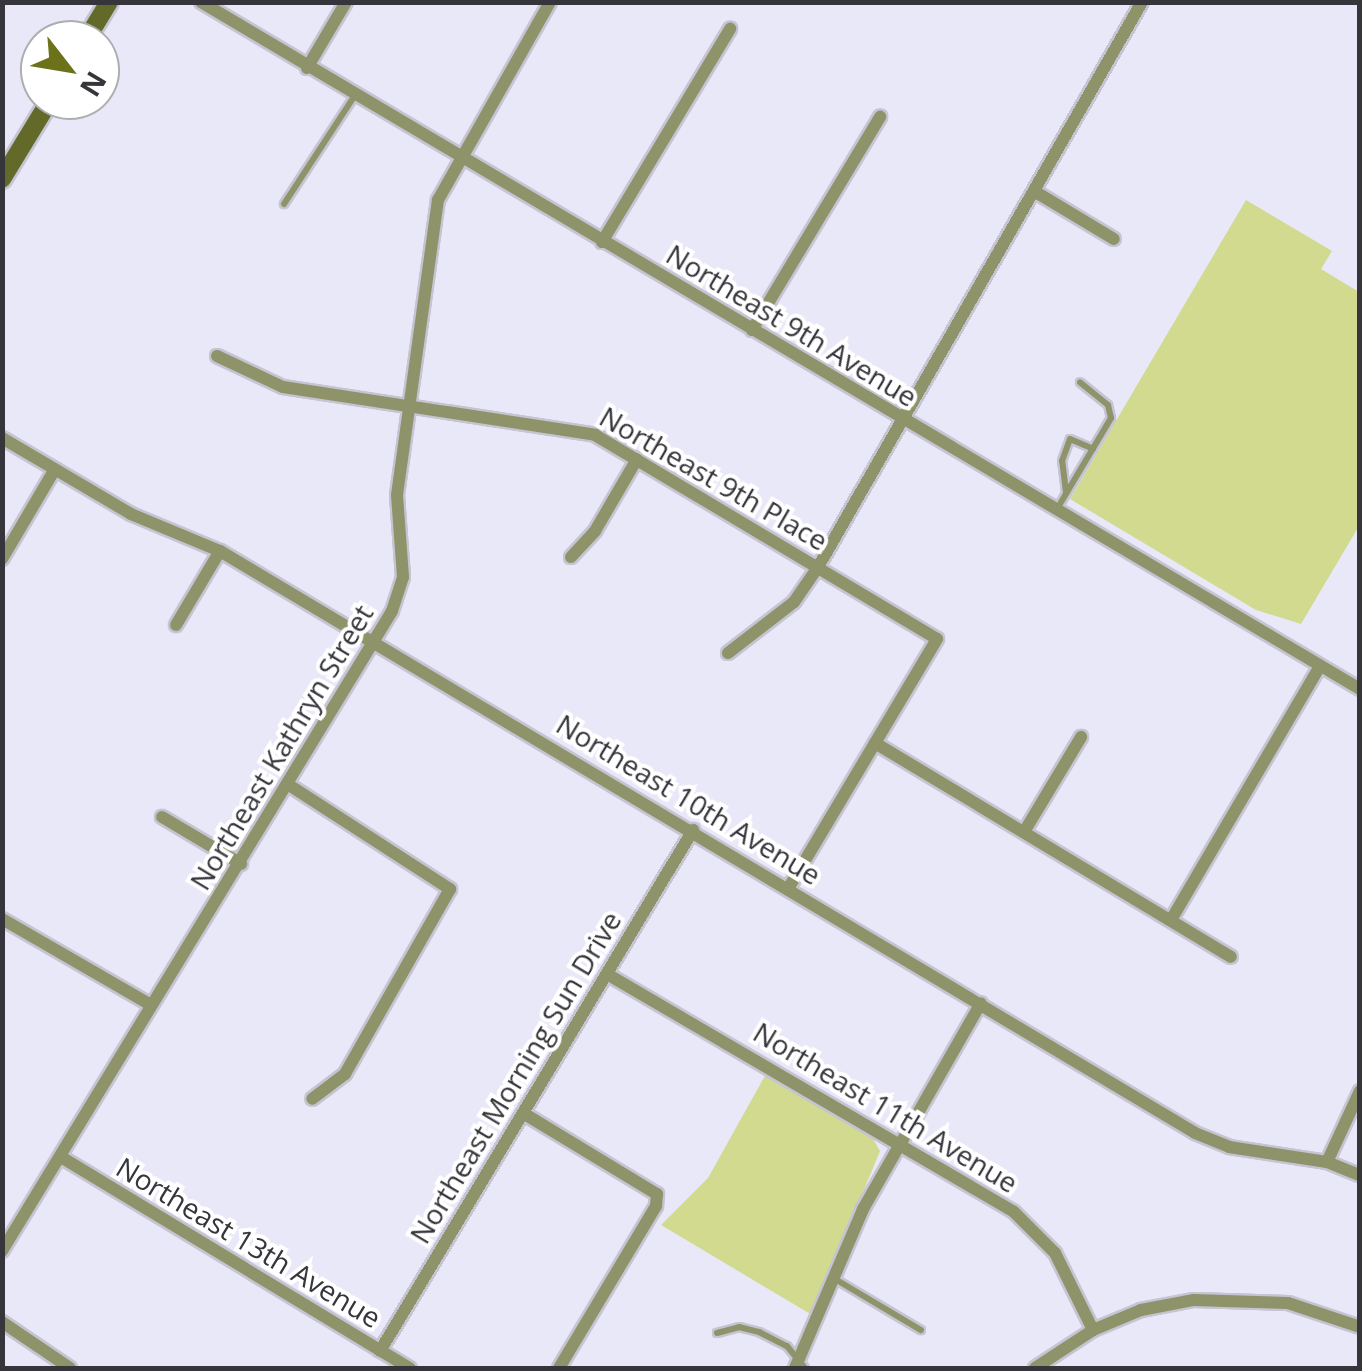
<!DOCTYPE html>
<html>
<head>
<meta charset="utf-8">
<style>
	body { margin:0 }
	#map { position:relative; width:1362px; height:1371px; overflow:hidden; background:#e9e8f8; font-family:"Open Sans",sans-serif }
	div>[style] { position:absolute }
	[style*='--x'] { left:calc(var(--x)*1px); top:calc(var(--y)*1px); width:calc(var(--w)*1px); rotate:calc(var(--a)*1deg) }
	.green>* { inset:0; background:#d1da8e }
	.roads { filter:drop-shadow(2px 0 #c5c4d2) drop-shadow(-2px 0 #c5c4d2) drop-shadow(0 2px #c5c4d2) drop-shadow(0 -2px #c5c4d2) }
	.lane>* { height:6px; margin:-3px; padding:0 3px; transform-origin:3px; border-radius:3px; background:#8e936a }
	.street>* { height:12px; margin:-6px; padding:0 6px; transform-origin:6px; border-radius:6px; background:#8e936a }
	.secondary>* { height:18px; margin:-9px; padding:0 9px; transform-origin:9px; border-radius:9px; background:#636928 }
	span { translate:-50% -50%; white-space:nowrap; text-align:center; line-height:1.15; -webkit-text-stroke:8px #fff; paint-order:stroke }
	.street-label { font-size:28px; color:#35353b }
	.frame { position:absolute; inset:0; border:5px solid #35353b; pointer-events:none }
	.north { position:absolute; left:20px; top:20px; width:100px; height:100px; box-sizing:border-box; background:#fff; border:2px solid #aeaeb1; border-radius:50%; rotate:121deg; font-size:28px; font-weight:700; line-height:40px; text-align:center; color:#35353b }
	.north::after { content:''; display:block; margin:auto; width:35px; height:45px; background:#6c721a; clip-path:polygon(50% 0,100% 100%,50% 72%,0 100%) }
</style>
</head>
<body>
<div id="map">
	<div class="green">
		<i style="clip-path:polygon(1246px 200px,1332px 251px,1321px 269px,1359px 292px,1359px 526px,1301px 624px,1256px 610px,1070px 499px)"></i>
		<i style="clip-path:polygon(766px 1074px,873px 1139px,880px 1151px,812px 1315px,661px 1225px,708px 1178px)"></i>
	</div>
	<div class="roads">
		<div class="lane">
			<i style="--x:284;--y:204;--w:130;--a:-56.9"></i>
			<i style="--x:1066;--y:492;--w:31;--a:-97"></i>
			<i style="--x:1062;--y:461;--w:23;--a:-70"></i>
			<i style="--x:1070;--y:439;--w:25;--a:23"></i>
			<i style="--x:1057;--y:509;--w:106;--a:-59.3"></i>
			<i style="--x:1111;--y:418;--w:13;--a:-103"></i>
			<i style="--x:1108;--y:405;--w:36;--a:-141"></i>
			<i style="--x:835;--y:1279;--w:100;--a:30.7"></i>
			<i style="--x:717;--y:1333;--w:23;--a:-15"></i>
			<i style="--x:739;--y:1327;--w:21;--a:14"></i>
			<i style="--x:759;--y:1332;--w:31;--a:27"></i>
			<i style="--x:787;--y:1346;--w:28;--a:51"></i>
		</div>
		<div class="street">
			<i style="--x:201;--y:2;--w:1347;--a:30.66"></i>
			<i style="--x:307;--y:68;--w:77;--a:-59.4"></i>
			<i style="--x:1034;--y:191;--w:93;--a:31"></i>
			<i style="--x:602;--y:242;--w:249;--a:-59"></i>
			<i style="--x:752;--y:330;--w:249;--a:-59"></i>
			<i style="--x:217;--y:356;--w:73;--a:25.2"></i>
			<i style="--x:283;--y:387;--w:316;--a:8.7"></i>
			<i style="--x:595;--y:435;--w:398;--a:30.8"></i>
			<i style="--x:937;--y:639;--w:289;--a:120.8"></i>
			<i style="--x:2;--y:438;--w:150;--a:30.5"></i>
			<i style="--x:131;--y:514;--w:96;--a:22.6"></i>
			<i style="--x:220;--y:551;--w:1135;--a:30.83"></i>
			<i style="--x:1195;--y:1133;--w:37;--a:22"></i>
			<i style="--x:1229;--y:1147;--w:99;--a:8.7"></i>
			<i style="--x:1327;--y:1162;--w:35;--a:22"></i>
			<i style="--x:571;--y:557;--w:35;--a:-47"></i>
			<i style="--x:595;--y:531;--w:83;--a:-59.7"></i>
			<i style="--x:2;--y:559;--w:104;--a:-59.5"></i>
			<i style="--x:176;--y:625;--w:86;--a:-59.3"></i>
			<i style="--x:728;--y:653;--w:83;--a:-37.7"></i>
			<i style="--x:794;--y:602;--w:42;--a:-55.6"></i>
			<i style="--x:818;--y:567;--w:651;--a:-60.17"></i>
			<i style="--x:875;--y:743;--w:415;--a:31"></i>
			<i style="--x:289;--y:785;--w:192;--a:32.9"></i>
			<i style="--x:450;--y:889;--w:213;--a:119.6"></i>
			<i style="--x:345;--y:1074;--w:41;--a:142.9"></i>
			<i style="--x:162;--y:817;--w:92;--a:30.7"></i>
			<i style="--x:1024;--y:832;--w:111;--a:-59"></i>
			<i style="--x:2;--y:919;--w:172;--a:30"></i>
			<i style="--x:1171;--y:920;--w:294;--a:-59.6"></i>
			<i style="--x:607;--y:974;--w:471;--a:30.3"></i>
			<i style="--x:1014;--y:1212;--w:58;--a:45"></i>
			<i style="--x:1055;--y:1253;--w:86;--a:63.7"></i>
			<i style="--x:523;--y:1113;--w:157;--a:31.2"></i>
			<i style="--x:657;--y:1194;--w:12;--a:95"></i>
			<i style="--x:656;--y:1206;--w:189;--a:120.9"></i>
			<i style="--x:61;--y:1157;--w:408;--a:31.2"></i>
			<i style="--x:1327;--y:1162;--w:78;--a:-65.1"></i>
			<i style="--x:2;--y:1251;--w:749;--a:-58.64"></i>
			<i style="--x:392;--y:611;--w:36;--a:-72"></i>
			<i style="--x:403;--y:577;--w:82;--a:-94.2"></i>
			<i style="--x:397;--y:495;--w:298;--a:-82.1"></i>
			<i style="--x:438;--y:200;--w:227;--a:-60.5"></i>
			<i style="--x:2;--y:1322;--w:82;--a:34.1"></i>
			<i style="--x:380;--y:1351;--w:608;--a:-59"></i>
			<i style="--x:795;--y:1368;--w:173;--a:-66.8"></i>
			<i style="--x:863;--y:1209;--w:237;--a:-60.2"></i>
			<i style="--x:1035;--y:1368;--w:69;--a:-33.2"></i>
			<i style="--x:1093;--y:1330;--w:52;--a:-22.6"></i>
			<i style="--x:1141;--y:1310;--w:54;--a:-10.7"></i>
			<i style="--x:1194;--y:1300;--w:94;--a:1.8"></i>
			<i style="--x:1288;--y:1303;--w:76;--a:18.4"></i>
		</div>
		<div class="secondary">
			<i style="--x:86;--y:40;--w:44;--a:-58.8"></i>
			<i style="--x:2;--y:179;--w:92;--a:-58.7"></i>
		</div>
	</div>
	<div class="street-label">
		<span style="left:792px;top:325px;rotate:31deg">Northeast 9th Avenue</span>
		<span style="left:714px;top:478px;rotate:30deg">Northeast 9th Place</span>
		<span style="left:281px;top:747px;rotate:-59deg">Northeast Kathryn Street</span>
		<span style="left:689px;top:799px;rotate:31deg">Northeast 10th Avenue</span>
		<span style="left:515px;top:1077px;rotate:-59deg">Northeast Morning Sun Drive</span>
		<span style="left:886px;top:1107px;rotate:31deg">Northeast 11th Avenue</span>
		<span style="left:249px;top:1242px;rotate:31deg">Northeast 13th Avenue</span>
	</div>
	<div class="frame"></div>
	<div class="north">N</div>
</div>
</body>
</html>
